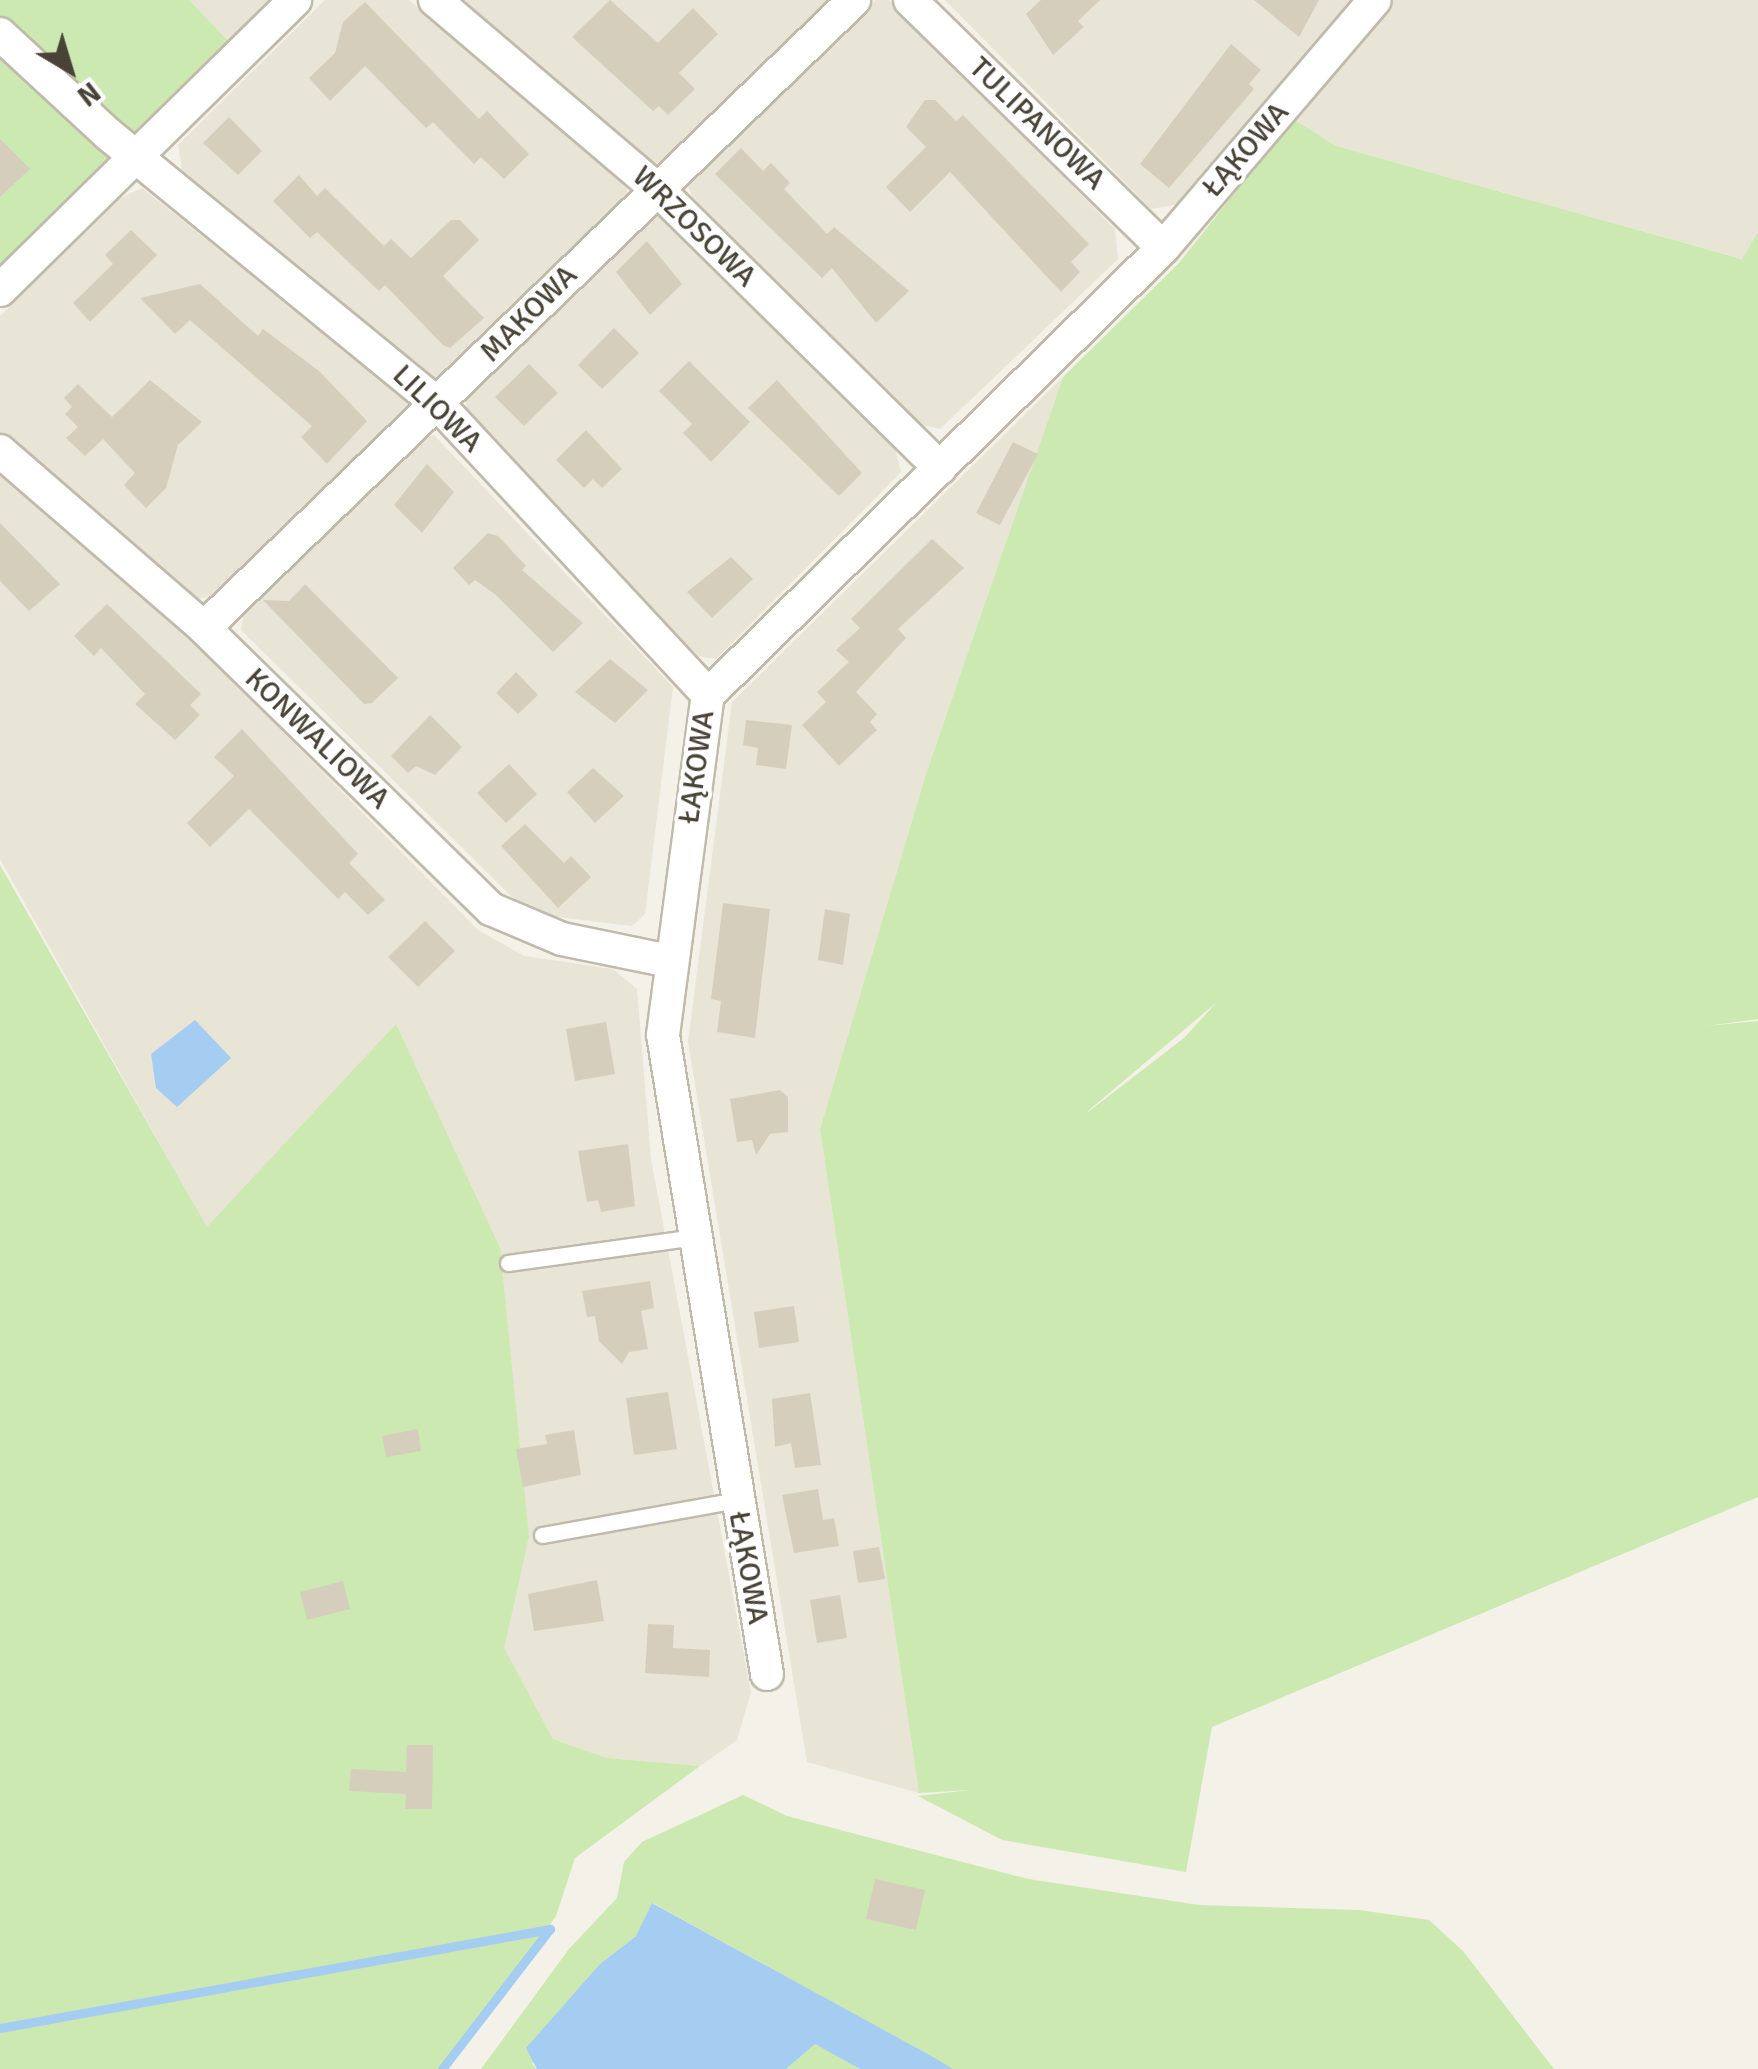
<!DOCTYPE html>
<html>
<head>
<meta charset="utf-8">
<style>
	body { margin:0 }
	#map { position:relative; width:1758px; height:2069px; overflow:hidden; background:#f4f1e8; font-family:Signika,sans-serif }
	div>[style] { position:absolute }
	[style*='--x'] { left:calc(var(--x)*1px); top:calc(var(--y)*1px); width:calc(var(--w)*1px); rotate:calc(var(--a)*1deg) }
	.residential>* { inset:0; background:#e8e4d6 }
	.green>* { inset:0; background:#cce9b1 }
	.water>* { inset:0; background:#a4cdf1 }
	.stream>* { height:9px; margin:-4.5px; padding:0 4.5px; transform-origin:4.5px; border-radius:4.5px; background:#a4cdf1 }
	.building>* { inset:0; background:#d6cebd }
	.roads { filter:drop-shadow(2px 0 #c0baab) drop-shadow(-2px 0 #c0baab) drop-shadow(0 2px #c0baab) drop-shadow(0 -2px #c0baab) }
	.lane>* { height:15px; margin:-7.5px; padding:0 7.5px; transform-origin:7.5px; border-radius:7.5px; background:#fff }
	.street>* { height:32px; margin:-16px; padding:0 16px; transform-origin:16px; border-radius:16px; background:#fff }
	span { translate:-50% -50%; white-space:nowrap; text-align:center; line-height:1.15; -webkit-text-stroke:8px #fff; paint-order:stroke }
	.street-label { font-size:30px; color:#484237 }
	.north { position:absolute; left:20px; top:20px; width:100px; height:100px; -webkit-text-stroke:8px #fff; paint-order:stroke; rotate:142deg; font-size:28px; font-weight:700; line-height:40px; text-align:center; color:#484237 }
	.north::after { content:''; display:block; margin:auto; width:35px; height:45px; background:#484237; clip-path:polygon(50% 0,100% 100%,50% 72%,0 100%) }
</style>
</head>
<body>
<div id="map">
	<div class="residential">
		<i style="clip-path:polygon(189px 0,283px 0,236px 49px)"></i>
		<i style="clip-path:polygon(325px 0,409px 0,625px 178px,628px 196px,436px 382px,182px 170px,178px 145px)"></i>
		<i style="clip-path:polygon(453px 0,828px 0,666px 162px,650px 163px)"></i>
		<i style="clip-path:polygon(876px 0,889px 0,1115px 229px,1118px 259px,940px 429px,912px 423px,692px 197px,687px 182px)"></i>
		<i style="clip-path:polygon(945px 0,1359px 0,1180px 204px,1151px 209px)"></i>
		<i style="clip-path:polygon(1394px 0,1758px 0,1758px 232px,1743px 259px,1336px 146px,1293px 119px)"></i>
		<i style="clip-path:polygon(142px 188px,407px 400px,408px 415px,218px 594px,196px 599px,0 438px,0 316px,121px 198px)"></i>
		<i style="clip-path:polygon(663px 213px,895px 449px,901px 472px,716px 659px,698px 656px,466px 410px,466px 395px,647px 215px)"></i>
		<i style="clip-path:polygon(1063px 377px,926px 774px,820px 1129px,919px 1793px,807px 1762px,688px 1042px,732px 702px)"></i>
		<i style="clip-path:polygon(434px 435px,673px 687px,645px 914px,632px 926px,541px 915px,512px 897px,241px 630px,244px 611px,421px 438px)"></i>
		<i style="clip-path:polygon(0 476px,174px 621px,478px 930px,524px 956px,613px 969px,637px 989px,651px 1159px,751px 1692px,737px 1740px,700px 1766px,607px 1758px,553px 1739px,503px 1647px,529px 1537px,397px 1025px,207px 1228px,0 859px)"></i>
	</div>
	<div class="green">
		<i style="clip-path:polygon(0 0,189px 0,236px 49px,0 280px)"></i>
		<i style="clip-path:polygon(evenodd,1293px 119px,1336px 146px,1742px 259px,1758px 232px,1758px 1019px,1706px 1026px,1758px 1021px,1758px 1497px,1212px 1727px,1186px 1872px,1002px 1840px,918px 1796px,971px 1790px,919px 1793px,820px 1129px,926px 774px,1063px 377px,1179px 263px,1293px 119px,1217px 1002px,1184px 1038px,1088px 1112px,1088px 1111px,1217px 1002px)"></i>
		<i style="clip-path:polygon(0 865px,207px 1227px,396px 1024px,500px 1248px,529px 1537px,504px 1648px,553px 1739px,607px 1758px,700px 1766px,575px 1858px,556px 1916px,446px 2069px,0 2069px)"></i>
		<i style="clip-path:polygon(743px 1795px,787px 1816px,1028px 1879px,1199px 1905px,1359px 1910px,1429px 1920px,1463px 1951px,1554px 2069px,953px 2069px,653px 1903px,636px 1936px,600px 1964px,532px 2064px,537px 2069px,481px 2069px,569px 1949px,617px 1898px,624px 1862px,642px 1842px)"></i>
		<i style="clip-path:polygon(815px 2044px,833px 2053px,860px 2069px,786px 2069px)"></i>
	</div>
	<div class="water">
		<i style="clip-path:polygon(195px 1020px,231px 1058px,177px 1107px,156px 1088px,151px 1054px)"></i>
		<i style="clip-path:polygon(652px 1903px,933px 2057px,953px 2069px,860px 2069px,815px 2044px,786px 2069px,537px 2069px,526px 2048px,600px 1964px,636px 1936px)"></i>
	</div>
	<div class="stream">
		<i style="--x:0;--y:2028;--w:559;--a:-10.2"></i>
		<i style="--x:442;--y:2069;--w:177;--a:-52.4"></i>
	</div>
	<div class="building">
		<i style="clip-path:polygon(610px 0,658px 43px,693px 8px,718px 34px,679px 73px,695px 89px,668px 115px,659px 106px,653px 111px,572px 37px)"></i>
		<i style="clip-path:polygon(1041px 0,1100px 0,1078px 21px,1084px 27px,1053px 55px,1026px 14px)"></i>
		<i style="clip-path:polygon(1254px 0,1319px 0,1299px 37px)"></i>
		<i style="clip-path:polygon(365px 2px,479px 119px,487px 111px,529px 154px,504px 179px,481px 157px,474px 164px,433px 122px,426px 128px,365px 66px,330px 101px,309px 78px,335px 53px,343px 22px)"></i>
		<i style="clip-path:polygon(1231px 44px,1261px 70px,1249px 84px,1254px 89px,1169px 188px,1140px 164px)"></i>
		<i style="clip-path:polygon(925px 100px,935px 100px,956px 121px,963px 115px,1089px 244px,1071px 262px,1080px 272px,1061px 292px,950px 172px,910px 212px,886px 187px,926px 147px,906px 127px)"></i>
		<i style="clip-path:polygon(229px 117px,262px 151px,238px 175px,203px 143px)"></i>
		<i style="clip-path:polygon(0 139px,30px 169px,0 197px)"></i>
		<i style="clip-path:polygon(741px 148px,763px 171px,771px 163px,790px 183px,784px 189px,827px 234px,834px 227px,909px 291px,876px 323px,832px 268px,822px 278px,715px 174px)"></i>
		<i style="clip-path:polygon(299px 175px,317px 196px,325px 188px,384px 246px,391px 239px,411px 258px,451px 220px,460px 220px,479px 240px,443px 276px,484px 318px,450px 348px,443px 345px,385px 285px,379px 291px,317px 232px,310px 238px,273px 201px)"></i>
		<i style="clip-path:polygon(131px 230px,157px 255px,90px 322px,73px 303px,113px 264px,105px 255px)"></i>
		<i style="clip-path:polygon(647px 241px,682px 284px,650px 315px,616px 272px)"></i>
		<i style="clip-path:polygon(200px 284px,258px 336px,263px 329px,319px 371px,367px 421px,327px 464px,301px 437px,312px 426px,190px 320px,175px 334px,140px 298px)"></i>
		<i style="clip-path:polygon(614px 328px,639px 353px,602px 389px,578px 365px)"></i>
		<i style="clip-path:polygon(689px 361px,750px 422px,711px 462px,683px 433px,692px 424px,659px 391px)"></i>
		<i style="clip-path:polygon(529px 364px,558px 393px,524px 426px,495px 397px)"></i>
		<i style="clip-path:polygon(150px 380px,202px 422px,178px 445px,166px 488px,146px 508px,124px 485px,135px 473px,103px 439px,85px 456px,66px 438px,78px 427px,65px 414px,72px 407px,64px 398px,78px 384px,112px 417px)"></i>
		<i style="clip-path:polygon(777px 380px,862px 473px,839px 496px,748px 408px)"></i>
		<i style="clip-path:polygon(586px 430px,622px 469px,602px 488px,593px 479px,584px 488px,556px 460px)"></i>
		<i style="clip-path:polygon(1013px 442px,1038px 454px,1000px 525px,976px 513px)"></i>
		<i style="clip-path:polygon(427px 464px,454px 492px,422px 533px,394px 505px)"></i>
		<i style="clip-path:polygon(0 523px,60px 584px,29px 611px,0 581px)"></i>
		<i style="clip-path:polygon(488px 533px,498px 536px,526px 566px,522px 570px,583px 623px,553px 652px,496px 595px,475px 580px,469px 585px,453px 568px)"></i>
		<i style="clip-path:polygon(932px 539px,964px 568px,898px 629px,906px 638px,856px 692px,877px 714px,870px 722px,877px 730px,839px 766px,802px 725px,826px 702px,817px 692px,849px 662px,836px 650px,860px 628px,851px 619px)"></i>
		<i style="clip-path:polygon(731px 557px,753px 579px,712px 618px,687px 592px)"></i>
		<i style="clip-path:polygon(305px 584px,398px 678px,372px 703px,364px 704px,263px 600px,289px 601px)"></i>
		<i style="clip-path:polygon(107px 604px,201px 694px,190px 705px,200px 715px,175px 740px,135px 704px,145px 694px,101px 648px,94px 656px,74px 636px)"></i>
		<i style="clip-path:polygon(610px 659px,648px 690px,615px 723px,575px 692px)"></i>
		<i style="clip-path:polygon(516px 672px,538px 695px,518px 714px,496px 693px)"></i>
		<i style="clip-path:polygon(430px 715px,462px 747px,435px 775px,416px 766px,408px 773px,391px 756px)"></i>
		<i style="clip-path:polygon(746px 720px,792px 725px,786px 769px,756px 765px,758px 748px,743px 745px)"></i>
		<i style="clip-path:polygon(242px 729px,358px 854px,349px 863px,385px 900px,368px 915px,345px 892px,338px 899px,249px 809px,210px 847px,187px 823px,234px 776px,214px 757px)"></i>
		<i style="clip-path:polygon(509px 764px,537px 794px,506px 823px,477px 793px)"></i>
		<i style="clip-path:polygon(593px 768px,624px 796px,595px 823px,567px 792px)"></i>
		<i style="clip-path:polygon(525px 824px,564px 863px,571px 856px,591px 877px,558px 908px,501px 846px)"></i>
		<i style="clip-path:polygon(723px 903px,770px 909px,755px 1038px,717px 1032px,721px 1001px,711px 999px)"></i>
		<i style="clip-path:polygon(825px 909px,850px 914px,843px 965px,818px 960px)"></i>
		<i style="clip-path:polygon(425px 921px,455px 951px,418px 987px,388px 957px)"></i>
		<i style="clip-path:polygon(606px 1022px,615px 1074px,575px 1081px,566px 1029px)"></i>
		<i style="clip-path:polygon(780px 1090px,788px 1097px,788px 1132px,770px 1134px,756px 1155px,752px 1140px,737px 1142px,730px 1099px)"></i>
		<i style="clip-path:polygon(628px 1144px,635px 1206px,601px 1212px,598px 1200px,587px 1202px,578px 1151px)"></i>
		<i style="clip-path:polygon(650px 1281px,654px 1308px,641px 1311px,648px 1349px,629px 1352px,622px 1364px,599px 1341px,595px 1316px,587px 1317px,582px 1291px)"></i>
		<i style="clip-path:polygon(794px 1306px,799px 1342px,759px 1348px,754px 1312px)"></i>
		<i style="clip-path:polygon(668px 1392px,677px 1449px,634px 1455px,626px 1398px)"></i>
		<i style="clip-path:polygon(810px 1393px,821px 1465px,795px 1468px,791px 1443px,775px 1447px,772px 1399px)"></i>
		<i style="clip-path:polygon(418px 1429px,421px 1451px,386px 1457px,382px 1436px)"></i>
		<i style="clip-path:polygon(574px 1430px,581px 1475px,523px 1487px,516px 1449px,547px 1444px,545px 1435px)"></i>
		<i style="clip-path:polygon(818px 1489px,823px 1520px,834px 1518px,839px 1546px,794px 1553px,782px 1495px)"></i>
		<i style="clip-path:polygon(879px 1547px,885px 1579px,858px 1583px,853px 1551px)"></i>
		<i style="clip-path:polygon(597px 1580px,604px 1621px,534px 1631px,528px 1594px)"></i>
		<i style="clip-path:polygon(343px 1581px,350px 1609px,307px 1620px,300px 1592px)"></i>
		<i style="clip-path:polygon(840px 1595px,847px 1638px,817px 1643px,810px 1600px)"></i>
		<i style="clip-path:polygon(648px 1624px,674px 1625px,673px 1648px,710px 1650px,709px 1677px,645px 1673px)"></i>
		<i style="clip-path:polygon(407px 1745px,433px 1745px,432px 1809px,405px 1809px,406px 1794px,349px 1791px,351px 1769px,406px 1772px)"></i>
		<i style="clip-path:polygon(875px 1879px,925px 1890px,916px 1930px,866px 1919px)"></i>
	</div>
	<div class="roads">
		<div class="lane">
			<i style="--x:508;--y:1263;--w:189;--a:-7.9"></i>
			<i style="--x:542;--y:1535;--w:197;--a:-10.2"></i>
		</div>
		<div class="street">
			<i style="--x:435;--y:0;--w:290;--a:40.4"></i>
			<i style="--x:656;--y:188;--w:399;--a:44.6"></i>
			<i style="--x:910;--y:0;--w:354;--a:44.4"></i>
			<i style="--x:0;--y:34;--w:147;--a:42.8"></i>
			<i style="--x:108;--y:134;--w:426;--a:39.3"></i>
			<i style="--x:438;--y:404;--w:397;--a:47.1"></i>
			<i style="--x:0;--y:290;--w:414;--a:-44.5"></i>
			<i style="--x:0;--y:451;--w:270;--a:40.9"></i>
			<i style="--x:204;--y:628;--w:402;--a:44.4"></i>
			<i style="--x:491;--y:909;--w:77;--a:22.9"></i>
			<i style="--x:562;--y:939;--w:109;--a:11.6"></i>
			<i style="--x:204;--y:628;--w:904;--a:-44.01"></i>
			<i style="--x:767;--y:1674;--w:647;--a:-99.24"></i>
			<i style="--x:663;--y:1035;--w:343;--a:-82.5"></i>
			<i style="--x:708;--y:695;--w:638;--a:-44.49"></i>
			<i style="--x:1163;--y:248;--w:326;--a:-49.5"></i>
		</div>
	</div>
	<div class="street-label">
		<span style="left:1037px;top:124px;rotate:44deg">TULIPANOWA</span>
		<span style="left:1246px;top:150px;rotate:-49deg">ŁĄKOWA</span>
		<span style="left:694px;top:227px;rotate:44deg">WRZOSOWA</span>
		<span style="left:529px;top:314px;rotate:-45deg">MAKOWA</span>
		<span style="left:437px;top:409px;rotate:44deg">LILIOWA</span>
		<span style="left:317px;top:739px;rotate:44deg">KONWALIOWA</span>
		<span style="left:697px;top:767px;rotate:-82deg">ŁĄKOWA</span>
		<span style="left:748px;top:1568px;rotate:80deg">ŁĄKOWA</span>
	</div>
	<div class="north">N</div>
</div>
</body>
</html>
